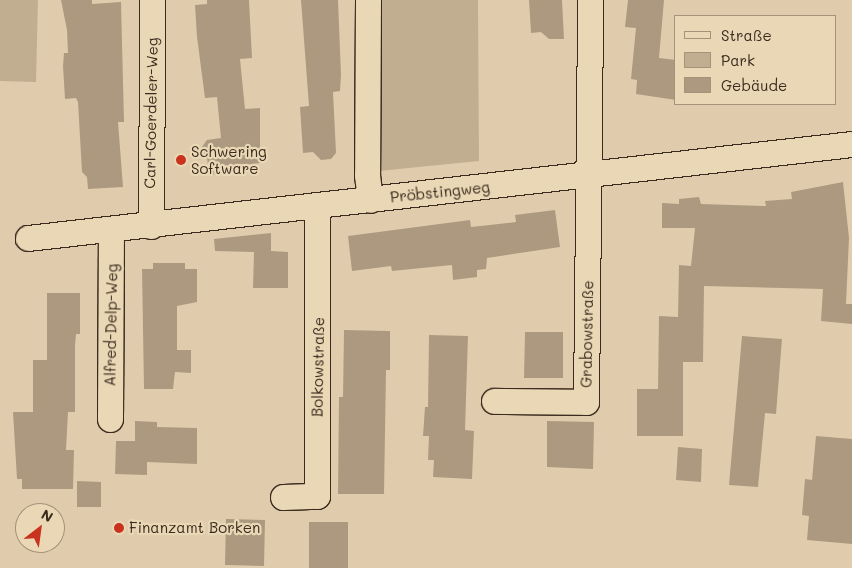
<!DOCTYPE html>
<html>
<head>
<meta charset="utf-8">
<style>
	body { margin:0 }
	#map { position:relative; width:852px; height:568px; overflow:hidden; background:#e0ccac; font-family:Mali,sans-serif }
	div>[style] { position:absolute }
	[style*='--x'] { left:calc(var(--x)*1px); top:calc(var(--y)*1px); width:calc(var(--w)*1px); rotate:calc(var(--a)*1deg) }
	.green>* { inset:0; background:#c1ae91 }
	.building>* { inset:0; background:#ac9980 }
	.roads { filter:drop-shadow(1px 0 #3b2a1e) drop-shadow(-1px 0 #3b2a1e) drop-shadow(0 1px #3b2a1e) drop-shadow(0 -1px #3b2a1e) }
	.minor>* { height:25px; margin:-12.5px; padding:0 12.5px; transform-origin:12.5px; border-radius:12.5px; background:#ead7b5 }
	.dots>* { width:14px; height:14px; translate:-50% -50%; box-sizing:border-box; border:2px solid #ead7b5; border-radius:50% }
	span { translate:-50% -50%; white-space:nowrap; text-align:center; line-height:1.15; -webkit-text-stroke:4.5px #ead7b5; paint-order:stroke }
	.street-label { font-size:15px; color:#3b2a1e }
	.poi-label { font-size:15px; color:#3b2a1e }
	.left { translate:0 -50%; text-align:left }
	.legend { position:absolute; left:674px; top:15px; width:162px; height:90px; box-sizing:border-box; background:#ead7b5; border:1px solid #a49279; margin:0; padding:6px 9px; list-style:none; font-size:15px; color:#3b2a1e }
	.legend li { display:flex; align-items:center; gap:10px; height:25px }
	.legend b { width:25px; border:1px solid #a49279 }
	.north { position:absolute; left:15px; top:503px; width:50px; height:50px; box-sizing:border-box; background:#ead7b5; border:1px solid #a49279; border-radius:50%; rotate:30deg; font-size:14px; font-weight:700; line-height:20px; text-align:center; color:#3b2a1e }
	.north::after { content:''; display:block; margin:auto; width:18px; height:22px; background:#c8321e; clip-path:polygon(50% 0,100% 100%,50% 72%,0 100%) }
</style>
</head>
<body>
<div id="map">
	<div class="green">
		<i style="clip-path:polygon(0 0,38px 0,36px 82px,0 81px)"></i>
		<i style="clip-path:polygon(381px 0,478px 0,479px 161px,379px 171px)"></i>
	</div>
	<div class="building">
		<i style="clip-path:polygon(61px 0,92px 0,92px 4px,121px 2px,124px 122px,118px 122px,123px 187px,88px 189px,87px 177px,82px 172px,78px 102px,76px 98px,65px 99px,63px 66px,64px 53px,68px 53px,67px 30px)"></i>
		<i style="clip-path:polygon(207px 0,249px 0,252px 58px,240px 59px,245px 109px,260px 108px,260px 163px,243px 165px,244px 171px,209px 175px,207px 157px,199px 151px,207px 140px,221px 138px,217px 97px,205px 98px,197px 37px,195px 5px,207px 4px)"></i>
		<i style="clip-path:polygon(301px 0,338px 0,341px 75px,340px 91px,333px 92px,336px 153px,331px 159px,321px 160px,313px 152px,303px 153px,300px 107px,309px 106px)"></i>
		<i style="clip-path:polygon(529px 0,562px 0,564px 39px,549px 39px,541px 32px,531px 33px)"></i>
		<i style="clip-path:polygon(628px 0,664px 0,659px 58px,676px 60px,676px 100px,636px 94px,637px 80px,631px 79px,636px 28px,625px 27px)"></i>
		<i style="clip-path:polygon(843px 182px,849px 238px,846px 304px,852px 304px,852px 324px,821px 321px,823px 289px,704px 286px,703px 362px,683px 362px,683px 436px,637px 436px,637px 389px,658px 389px,659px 316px,678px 317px,679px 265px,691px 266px,695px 228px,662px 228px,662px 203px,679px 204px,679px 199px,699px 197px,701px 204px,766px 206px,765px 201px,792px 199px,791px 192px)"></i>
		<i style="clip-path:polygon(555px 210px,560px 247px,487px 258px,486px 269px,477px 270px,477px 277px,453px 280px,452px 265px,392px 271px,391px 266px,352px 271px,348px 236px,470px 220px,471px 227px,516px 222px,515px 215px)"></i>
		<i style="clip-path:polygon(271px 233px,271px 251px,288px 252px,288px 288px,253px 288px,254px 252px,215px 251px,214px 239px)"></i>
		<i style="clip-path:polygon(153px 263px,185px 263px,185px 269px,197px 269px,197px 302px,177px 306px,177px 350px,191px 350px,191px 373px,175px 372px,173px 389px,144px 389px,142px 269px,153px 269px)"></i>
		<i style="clip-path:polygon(47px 293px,80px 293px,80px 334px,76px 334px,75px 346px,75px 412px,68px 412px,66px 450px,74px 450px,73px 489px,22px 489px,22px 479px,17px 479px,13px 412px,33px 412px,33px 360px,47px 360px)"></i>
		<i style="clip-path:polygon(344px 330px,390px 331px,390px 370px,386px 370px,384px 494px,338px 494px,339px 397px,343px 397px)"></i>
		<i style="clip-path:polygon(525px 332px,563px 332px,563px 378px,524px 378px)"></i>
		<i style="clip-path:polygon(429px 335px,468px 336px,465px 430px,474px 431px,472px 479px,433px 477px,434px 460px,428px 460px,429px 436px,423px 436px,425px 407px,428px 407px)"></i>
		<i style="clip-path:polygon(742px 336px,782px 339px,776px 414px,765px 413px,758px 487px,729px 485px)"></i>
		<i style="clip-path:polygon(135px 421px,157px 422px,157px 427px,197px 428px,197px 464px,147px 462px,147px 475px,115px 474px,116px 441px,135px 441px)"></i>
		<i style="clip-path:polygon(547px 421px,594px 422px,593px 469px,547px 467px)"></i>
		<i style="clip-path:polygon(816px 436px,852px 439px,852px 544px,807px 540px,809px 516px,802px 515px,805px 479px,812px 480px)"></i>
		<i style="clip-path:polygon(678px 447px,702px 449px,701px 482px,676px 480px)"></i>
		<i style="clip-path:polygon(77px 481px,101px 482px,101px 507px,77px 507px)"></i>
		<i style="clip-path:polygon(226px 519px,265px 520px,264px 566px,225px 565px)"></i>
		<i style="clip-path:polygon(309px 522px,348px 522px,348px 568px,309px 568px)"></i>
	</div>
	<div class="roads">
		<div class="minor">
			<i style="--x:368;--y:0;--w:175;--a:90.3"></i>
			<i style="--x:367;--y:175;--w:25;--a:83"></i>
			<i style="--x:151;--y:226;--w:226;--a:-89.7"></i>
			<i style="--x:28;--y:238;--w:829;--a:-6.51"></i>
			<i style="--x:494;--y:401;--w:92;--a:0.6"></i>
			<i style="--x:586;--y:402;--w:402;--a:-89.4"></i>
			<i style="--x:110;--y:419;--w:188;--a:-89.7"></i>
			<i style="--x:283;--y:497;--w:34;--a:-2"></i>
			<i style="--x:317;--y:496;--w:291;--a:-90"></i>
		</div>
	</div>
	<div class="dots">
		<i style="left:181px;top:160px;background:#c8321e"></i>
		<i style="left:119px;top:528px;background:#c8321e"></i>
	</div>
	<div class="street-label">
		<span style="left:151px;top:113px;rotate:-89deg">Carl-Goerdeler-Weg</span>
		<span style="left:440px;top:192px;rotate:-6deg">Pröbstingweg</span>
		<span style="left:111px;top:325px;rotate:-89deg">Alfred-Delp-Weg</span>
		<span style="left:587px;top:334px;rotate:-89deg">Grabowstraße</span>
		<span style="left:318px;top:367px;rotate:-89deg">Bolkowstraße</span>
	</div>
	<div class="poi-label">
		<span class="left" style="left:191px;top:160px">Schwering<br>Software</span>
		<span class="left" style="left:129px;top:528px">Finanzamt Borken</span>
	</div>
	<ul class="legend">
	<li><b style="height:6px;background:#ead7b5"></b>Straße</li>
	<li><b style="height:14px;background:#c1ae91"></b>Park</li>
	<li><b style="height:14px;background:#ac9980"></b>Gebäude</li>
	</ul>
	<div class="north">N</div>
</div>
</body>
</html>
